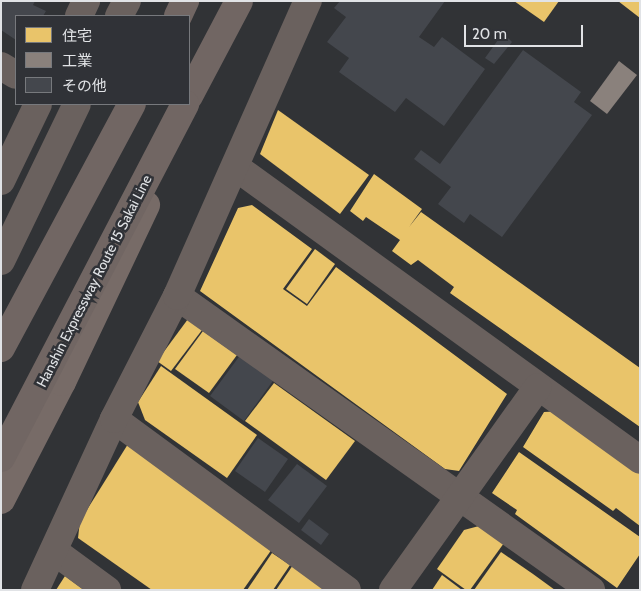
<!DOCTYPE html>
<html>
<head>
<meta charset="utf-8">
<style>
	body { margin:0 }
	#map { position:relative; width:641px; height:591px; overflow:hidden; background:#313336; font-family:Cabin,"Noto Sans JP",sans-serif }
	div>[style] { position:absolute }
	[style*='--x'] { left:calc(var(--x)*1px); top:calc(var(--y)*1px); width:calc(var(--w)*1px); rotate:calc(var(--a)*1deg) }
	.homes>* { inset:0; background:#e9c46a }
	.industry>* { inset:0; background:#8a817c }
	.building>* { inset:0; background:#44474d }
	.street>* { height:28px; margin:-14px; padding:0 14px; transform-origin:14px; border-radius:14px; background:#6a615e }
	.secondary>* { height:28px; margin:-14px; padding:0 14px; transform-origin:14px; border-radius:14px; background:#776b67 }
	.highway>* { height:28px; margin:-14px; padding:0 14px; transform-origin:14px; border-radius:14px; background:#716663 }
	span { translate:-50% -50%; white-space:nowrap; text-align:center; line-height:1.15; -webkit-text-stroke:5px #303237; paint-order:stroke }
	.street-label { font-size:14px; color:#e1e3e6 }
	.frame { position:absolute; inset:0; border:2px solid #e1e3e6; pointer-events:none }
	.legend { position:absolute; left:15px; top:15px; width:175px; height:90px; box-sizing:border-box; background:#303237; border:1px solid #77797d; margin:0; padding:6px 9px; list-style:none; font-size:15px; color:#e1e3e6 }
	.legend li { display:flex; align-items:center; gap:10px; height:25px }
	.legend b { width:25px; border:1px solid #77797d }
	.scale { position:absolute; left:464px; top:25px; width:119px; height:22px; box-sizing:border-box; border:2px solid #e1e3e6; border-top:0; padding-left:6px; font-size:15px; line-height:18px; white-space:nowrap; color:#e1e3e6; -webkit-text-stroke:4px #303237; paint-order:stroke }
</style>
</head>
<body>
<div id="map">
	<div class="homes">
		<i style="clip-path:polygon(514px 1px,559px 1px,544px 22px)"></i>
		<i style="clip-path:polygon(618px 1px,640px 1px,640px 18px)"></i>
		<i style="clip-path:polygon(278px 110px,369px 175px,340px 214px,260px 154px)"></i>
		<i style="clip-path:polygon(374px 174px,422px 209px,409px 227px,421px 212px,640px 368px,640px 427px,450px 293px,454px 287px,418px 260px,411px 265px,392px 251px,400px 240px,366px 217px,363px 221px,350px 211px)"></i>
		<i style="clip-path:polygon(252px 205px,312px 249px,283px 289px,307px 306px,336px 267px,507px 394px,459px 471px,445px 469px,200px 291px,238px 208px)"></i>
		<i style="clip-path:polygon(315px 249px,335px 264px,307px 304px,286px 289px)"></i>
		<i style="clip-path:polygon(188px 319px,202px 330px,171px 371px,157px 361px)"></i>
		<i style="clip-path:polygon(203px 331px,237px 355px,209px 393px,175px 369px)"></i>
		<i style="clip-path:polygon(161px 366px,257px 435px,227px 478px,145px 420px,138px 402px)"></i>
		<i style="clip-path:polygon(274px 383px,355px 441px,326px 480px,245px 421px)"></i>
		<i style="clip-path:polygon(563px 411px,640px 469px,640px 526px,616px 508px,613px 511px,523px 447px,544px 412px)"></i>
		<i style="clip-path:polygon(128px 444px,272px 549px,243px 590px,152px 590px,78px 538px,80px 521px)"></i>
		<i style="clip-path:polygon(519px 452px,640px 537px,640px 554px,617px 588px,515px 514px,517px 510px,492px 493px)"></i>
		<i style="clip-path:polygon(479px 526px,504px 543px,470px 590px,466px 590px,437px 569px,464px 530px)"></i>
		<i style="clip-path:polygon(501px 552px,533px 574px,555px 590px,474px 590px)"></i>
		<i style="clip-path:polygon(272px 553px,290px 565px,273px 590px,247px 590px)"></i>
		<i style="clip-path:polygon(293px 565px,327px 590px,276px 590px)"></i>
		<i style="clip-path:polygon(442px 575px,462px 590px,432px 590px)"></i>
		<i style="clip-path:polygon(65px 576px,84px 590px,56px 590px)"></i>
	</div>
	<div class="industry">
		<i style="clip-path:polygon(619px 61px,637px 75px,607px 114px,590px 101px)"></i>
	</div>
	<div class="building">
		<i style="clip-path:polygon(1px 1px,35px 1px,33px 5px,46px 11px,43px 16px,16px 16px,16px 40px,1px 30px)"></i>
		<i style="clip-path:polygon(340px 1px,445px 1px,419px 37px,434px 47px,442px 37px,485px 69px,444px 126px,406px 98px,395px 112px,339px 72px,349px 58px,327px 42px,346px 17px,334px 8px)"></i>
		<i style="clip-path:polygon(503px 33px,512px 42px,494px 64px,485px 58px)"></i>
		<i style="clip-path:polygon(523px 50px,581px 92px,574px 102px,592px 115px,502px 237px,470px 214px,464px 223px,438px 204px,451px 187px,414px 159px,421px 150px,440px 164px)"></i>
		<i style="clip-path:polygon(241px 354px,275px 378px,244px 421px,210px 396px)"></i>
		<i style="clip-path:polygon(258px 438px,288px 459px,265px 492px,235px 471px)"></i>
		<i style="clip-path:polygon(297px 464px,327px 486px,299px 523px,268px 500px)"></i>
		<i style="clip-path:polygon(309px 519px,329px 534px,321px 545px,301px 530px)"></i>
	</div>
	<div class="street">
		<i style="--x:79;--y:16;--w:17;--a:-65"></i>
		<i style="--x:119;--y:16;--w:17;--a:-62"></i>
		<i style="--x:1;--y:66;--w:17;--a:31"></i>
		<i style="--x:237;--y:168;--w:498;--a:35.9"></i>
		<i style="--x:1;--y:181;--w:85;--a:-64.3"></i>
		<i style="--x:1;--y:261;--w:174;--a:-64.2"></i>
		<i style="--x:177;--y:296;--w:508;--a:35.38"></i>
		<i style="--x:114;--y:419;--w:289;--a:36.3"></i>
		<i style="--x:54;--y:551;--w:66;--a:36.3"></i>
		<i style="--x:35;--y:590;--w:188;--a:-65.2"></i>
		<i style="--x:114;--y:419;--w:138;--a:-62.9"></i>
		<i style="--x:177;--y:296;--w:323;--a:-66.1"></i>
		<i style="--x:393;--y:590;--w:249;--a:-54.5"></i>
	</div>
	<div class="secondary">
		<i style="--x:1;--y:500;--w:133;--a:-62.7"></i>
		<i style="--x:62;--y:382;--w:196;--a:-64.6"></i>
	</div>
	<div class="highway">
		<i style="--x:178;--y:16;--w:17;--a:-65"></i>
		<i style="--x:189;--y:96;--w:107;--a:-62.2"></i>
		<i style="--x:1;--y:348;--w:277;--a:-61.8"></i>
		<i style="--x:1;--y:458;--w:399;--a:-62.5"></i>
	</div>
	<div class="street-label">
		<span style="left:94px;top:281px;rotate:-63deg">Hanshin Expressway Route 15 Sakai Line</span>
	</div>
	<div class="frame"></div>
	<ul class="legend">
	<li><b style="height:14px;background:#e9c46a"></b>住宅</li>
	<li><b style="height:14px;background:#8a817c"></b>工業</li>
	<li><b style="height:14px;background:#44474d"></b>その他</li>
	</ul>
	<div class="scale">20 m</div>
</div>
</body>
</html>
